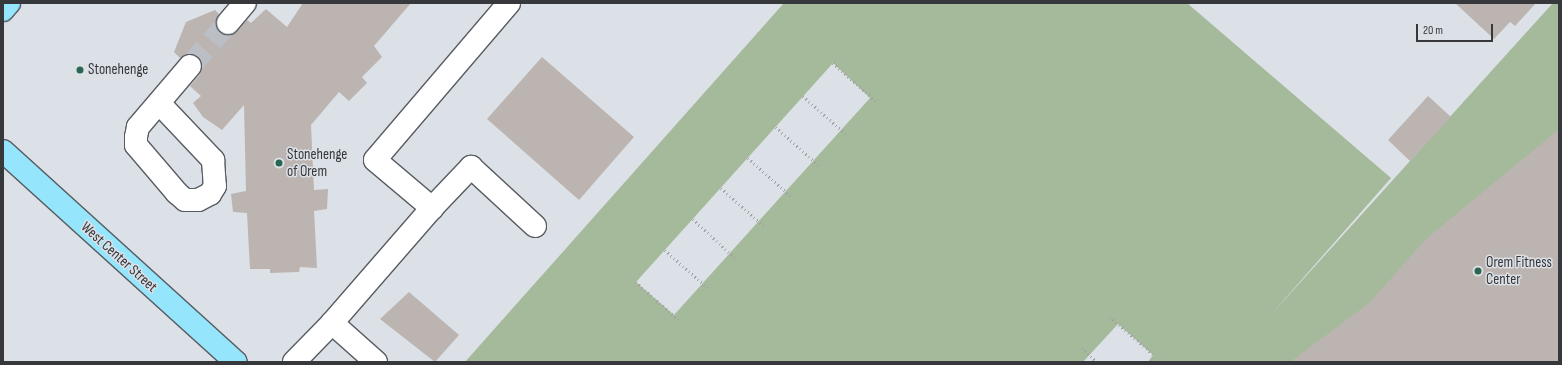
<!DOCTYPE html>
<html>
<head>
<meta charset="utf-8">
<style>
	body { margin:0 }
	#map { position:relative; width:1562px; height:365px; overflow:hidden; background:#dce0e7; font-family:"Sofia Sans Condensed",sans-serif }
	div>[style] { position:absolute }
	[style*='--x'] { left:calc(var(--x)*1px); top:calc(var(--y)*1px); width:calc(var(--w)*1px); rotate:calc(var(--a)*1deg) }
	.green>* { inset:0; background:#a5b99b }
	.building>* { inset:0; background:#bbb4b0 }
	.minor-tunnel>* { height:22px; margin-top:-11px; transform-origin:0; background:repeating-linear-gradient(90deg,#bbbec5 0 22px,transparent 0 33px) }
	.path>* { height:2.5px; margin-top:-1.25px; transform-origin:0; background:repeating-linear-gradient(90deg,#9ea2a7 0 1px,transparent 0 4px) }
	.roads { filter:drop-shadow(1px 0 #585c62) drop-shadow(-1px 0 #585c62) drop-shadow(0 1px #585c62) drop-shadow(0 -1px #585c62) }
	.minor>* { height:22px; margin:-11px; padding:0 11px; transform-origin:11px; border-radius:11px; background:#fff }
	.major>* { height:22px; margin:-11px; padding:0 11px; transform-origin:11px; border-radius:11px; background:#95e6fd }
	.dots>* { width:11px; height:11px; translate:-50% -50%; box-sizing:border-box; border:2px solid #dce0e7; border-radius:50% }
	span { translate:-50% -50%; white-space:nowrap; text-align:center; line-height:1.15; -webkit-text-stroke:3px #dce0e7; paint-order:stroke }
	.poi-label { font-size:15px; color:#36383b }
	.left { translate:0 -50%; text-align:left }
	.street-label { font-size:15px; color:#36383b }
	.frame { position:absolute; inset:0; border:4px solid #36383b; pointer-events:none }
	.scale { position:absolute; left:1416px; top:24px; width:77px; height:18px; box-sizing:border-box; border:2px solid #36383b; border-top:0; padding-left:5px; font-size:12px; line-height:14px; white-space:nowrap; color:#36383b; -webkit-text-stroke:3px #dce0e7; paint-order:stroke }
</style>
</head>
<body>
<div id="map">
	<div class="green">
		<i style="clip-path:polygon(evenodd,784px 3px,1187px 3px,1391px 178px,1268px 318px,1553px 3px,1559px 3px,1559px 362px,1148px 362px,1153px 355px,1118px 324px,1083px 362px,465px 362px,784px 3px,833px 63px,870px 98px,674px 315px,636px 282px,833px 63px)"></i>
	</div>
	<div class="building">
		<i style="clip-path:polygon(303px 3px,411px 3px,374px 46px,382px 57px,362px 77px,367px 83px,349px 101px,339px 92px,311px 125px,314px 190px,328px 189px,327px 209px,314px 211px,317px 268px,300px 267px,299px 272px,270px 273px,270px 269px,250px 269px,247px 213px,233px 212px,231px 194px,246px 191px,244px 105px,222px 130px,203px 117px,193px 103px,201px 96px,190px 86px,200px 74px,202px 61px,193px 54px,180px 58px,174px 52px,186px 22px,215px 10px,219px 14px,216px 28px,226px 35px,237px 31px,247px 20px,251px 23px,266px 9px,287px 27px)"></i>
		<i style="clip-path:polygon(1455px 3px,1536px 3px,1515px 26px,1510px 22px,1494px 39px)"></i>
		<i style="clip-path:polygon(542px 57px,634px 137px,579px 200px,487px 119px)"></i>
		<i style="clip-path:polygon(1428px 96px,1451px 117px,1410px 161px,1388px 140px)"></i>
		<i style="clip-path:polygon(1559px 129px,1559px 362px,1290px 362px,1369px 303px,1426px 239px)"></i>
		<i style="clip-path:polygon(409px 292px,459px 335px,435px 362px,380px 319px)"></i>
	</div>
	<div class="minor-tunnel">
		<i style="--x:190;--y:66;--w:57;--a:-48.5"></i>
	</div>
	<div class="path">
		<i style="--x:833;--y:63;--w:59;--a:41.6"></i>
		<i style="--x:803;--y:96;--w:59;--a:41.6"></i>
		<i style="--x:776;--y:127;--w:58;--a:42.2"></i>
		<i style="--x:748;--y:158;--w:59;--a:41.6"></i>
		<i style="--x:721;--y:188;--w:59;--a:41.6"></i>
		<i style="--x:693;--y:219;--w:59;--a:42.9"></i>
		<i style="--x:665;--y:250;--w:59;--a:41.6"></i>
		<i style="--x:636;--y:282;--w:59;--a:41.6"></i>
		<i style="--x:1110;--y:317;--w:58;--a:40.8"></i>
		<i style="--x:1082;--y:348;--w:21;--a:43"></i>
	</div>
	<div class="roads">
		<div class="minor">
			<i style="--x:509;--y:3;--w:206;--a:130.5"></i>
			<i style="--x:375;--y:160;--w:75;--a:40.1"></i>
			<i style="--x:432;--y:208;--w:57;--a:-46.4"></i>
			<i style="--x:471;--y:167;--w:87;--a:42.7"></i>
			<i style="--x:228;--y:23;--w:26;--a:-50"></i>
			<i style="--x:159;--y:103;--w:79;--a:46.5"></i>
			<i style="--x:213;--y:160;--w:26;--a:86"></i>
			<i style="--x:215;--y:186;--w:9;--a:122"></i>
			<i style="--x:210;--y:194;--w:13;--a:153"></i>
			<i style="--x:198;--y:200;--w:13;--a:180"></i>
			<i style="--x:185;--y:200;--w:11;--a:-139"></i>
			<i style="--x:177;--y:193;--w:63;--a:-130.5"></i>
			<i style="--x:136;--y:145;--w:8;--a:-90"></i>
			<i style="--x:136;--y:137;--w:10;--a:-79"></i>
			<i style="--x:138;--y:127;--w:80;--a:-49.6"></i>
			<i style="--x:294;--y:362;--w:54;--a:-45.7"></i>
			<i style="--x:376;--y:362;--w:59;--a:-138.4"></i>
			<i style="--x:332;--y:323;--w:152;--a:-49"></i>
		</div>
		<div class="major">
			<i style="--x:3;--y:10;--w:9;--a:-49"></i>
			<i style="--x:3;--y:151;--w:314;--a:42.2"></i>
		</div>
	</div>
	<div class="dots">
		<i style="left:80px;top:70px;background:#2b6651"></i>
		<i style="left:279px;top:163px;background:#2b6651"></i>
		<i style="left:1478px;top:271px;background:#2b6651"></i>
	</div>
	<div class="poi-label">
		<span class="left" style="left:88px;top:70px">Stonehenge</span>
		<span class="left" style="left:287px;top:163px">Stonehenge<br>of Orem</span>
		<span class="left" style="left:1486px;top:271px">Orem Fitness<br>Center</span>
	</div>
	<div class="street-label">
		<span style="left:119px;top:257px;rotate:42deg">West Center Street</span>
	</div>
	<div class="frame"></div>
	<div class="scale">20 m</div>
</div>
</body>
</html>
